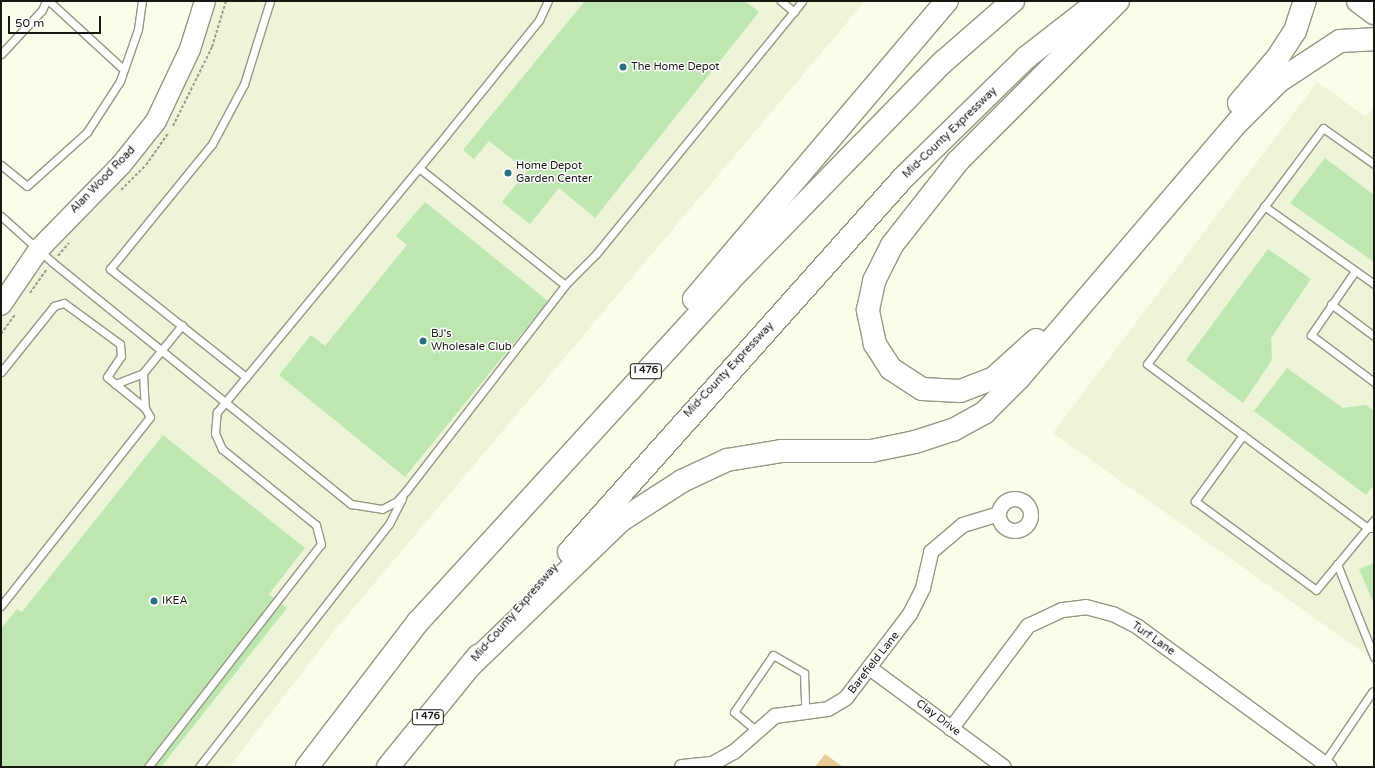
<!DOCTYPE html>
<html>
<head>
<meta charset="utf-8">
<style>
	body { margin:0 }
	#map { position:relative; width:1375px; height:768px; overflow:hidden; background:#f8fee9; font-family:"Varela Round",sans-serif }
	div>[style] { position:absolute }
	[style*='--x'] { left:calc(var(--x)*1px); top:calc(var(--y)*1px); width:calc(var(--w)*1px); rotate:calc(var(--a)*1deg) }
	.built>* { inset:0; background:#edf4d8 }
	.green>* { inset:0; background:#e8ca97 }
	.building>* { inset:0; background:#bee7b0 }
	.path>* { height:2px; margin-top:-1px; transform-origin:0; background:repeating-linear-gradient(90deg,#979b8c 0 3px,transparent 0 5px) }
	.roads { filter:drop-shadow(1px 0 #939885) drop-shadow(-1px 0 #939885) drop-shadow(0 1px #939885) drop-shadow(0 -1px #939885) }
	.lane>* { height:7px; margin:-3.5px; padding:0 3.5px; transform-origin:3.5px; border-radius:3.5px; background:#fff }
	.street>* { height:14px; margin:-7px; padding:0 7px; transform-origin:7px; border-radius:7px; background:#fff }
	.street>.ring { margin:-7px; padding:0; box-sizing:content-box; background:none; border:14px solid #fff; border-radius:50% }
	.secondary>* { height:20px; margin:-10px; padding:0 10px; transform-origin:10px; border-radius:10px; background:#fff }
	.primary>* { height:22px; margin:-11px; padding:0 11px; transform-origin:11px; border-radius:11px; background:#fff }
	.highway>* { height:22px; margin:-11px; padding:0 11px; transform-origin:11px; border-radius:11px; background:#fff }
	.dots>* { width:11px; height:11px; translate:-50% -50%; box-sizing:border-box; border:2px solid #fff; border-radius:50% }
	span { translate:-50% -50%; white-space:nowrap; text-align:center; line-height:1.15; -webkit-text-stroke:3px #fff; paint-order:stroke }
	.shield-label span { padding:1px 3px; background:#fff; border:1px solid; border-radius:3px; -webkit-text-stroke-width:0 }
	.shield-label { font-size:10px; color:#161811; font-weight:700 }
	.poi-label { font-size:11px; color:#161811 }
	.left { translate:0 -50%; text-align:left }
	.street-label { font-size:11px; color:#161811 }
	.frame { position:absolute; inset:0; border:2px solid #161811; pointer-events:none }
	.scale { position:absolute; left:8px; top:16px; width:93px; height:18px; box-sizing:border-box; border:2px solid #161811; border-top:0; padding-left:5px; font-size:12px; line-height:14px; white-space:nowrap; color:#161811; -webkit-text-stroke:3px #fff; paint-order:stroke }
</style>
</head>
<body>
<div id="map">
	<div class="built">
		<i style="clip-path:polygon(205px 1px,865px 1px,335px 630px,229px 767px,1px 767px,1px 304px,138px 145px)"></i>
		<i style="clip-path:polygon(1317px 82px,1366px 117px,1374px 107px,1374px 660px,1053px 433px)"></i>
	</div>
	<div class="green">
		<i style="clip-path:polygon(825px 754px,843px 767px,815px 767px)"></i>
	</div>
	<div class="building">
		<i style="clip-path:polygon(585px 1px,745px 1px,759px 12px,595px 218px,559px 188px,530px 224px,502px 202px,527px 171px,489px 141px,474px 159px,463px 150px)"></i>
		<i style="clip-path:polygon(1325px 158px,1374px 195px,1374px 262px,1290px 203px)"></i>
		<i style="clip-path:polygon(425px 202px,548px 301px,405px 477px,279px 375px,311px 335px,325px 346px,407px 245px,396px 236px)"></i>
		<i style="clip-path:polygon(1268px 249px,1311px 279px,1271px 338px,1272px 360px,1243px 403px,1186px 360px)"></i>
		<i style="clip-path:polygon(1287px 368px,1343px 408px,1366px 405px,1374px 411px,1374px 485px,1366px 495px,1254px 411px)"></i>
		<i style="clip-path:polygon(163px 435px,305px 548px,269px 594px,287px 608px,161px 767px,1px 767px,1px 629px,17px 609px,22px 612px)"></i>
		<i style="clip-path:polygon(1374px 563px,1374px 604px,1359px 569px)"></i>
	</div>
	<div class="path">
		<i style="--x:173;--y:126;--w:88;--a:-63.7"></i>
		<i style="--x:212;--y:47;--w:48;--a:-73.1"></i>
		<i style="--x:121;--y:190;--w:35;--a:-45"></i>
		<i style="--x:146;--y:165;--w:40;--a:-55.1"></i>
		<i style="--x:58;--y:256;--w:17;--a:-50"></i>
		<i style="--x:30;--y:293;--w:29;--a:-55"></i>
		<i style="--x:1;--y:334;--w:24;--a:-54"></i>
	</div>
	<div class="roads">
		<div class="lane">
			<i style="--x:49;--y:1;--w:100;--a:42.6"></i>
			<i style="--x:781;--y:1;--w:17;--a:40"></i>
			<i style="--x:1;--y:54;--w:60;--a:-47"></i>
			<i style="--x:42;--y:10;--w:10;--a:-66"></i>
			<i style="--x:1374;--y:164;--w:62;--a:-144.8"></i>
			<i style="--x:1323;--y:128;--w:294;--a:126.7"></i>
			<i style="--x:1147;--y:364;--w:275;--a:36.6"></i>
			<i style="--x:1368;--y:528;--w:6;--a:0"></i>
			<i style="--x:1;--y:165;--w:33;--a:39"></i>
			<i style="--x:27;--y:186;--w:81;--a:-42"></i>
			<i style="--x:87;--y:132;--w:61;--a:-57.1"></i>
			<i style="--x:120;--y:81;--w:55;--a:-70.9"></i>
			<i style="--x:138;--y:29;--w:28;--a:-82"></i>
			<i style="--x:1264;--y:206;--w:135;--a:35.3"></i>
			<i style="--x:1;--y:216;--w:69;--a:42"></i>
			<i style="--x:52;--y:262;--w:385;--a:39"></i>
			<i style="--x:351;--y:504;--w:31;--a:9"></i>
			<i style="--x:382;--y:509;--w:16;--a:-27"></i>
			<i style="--x:396;--y:502;--w:15;--a:-48"></i>
			<i style="--x:406;--y:491;--w:260;--a:-52.3"></i>
			<i style="--x:565;--y:285;--w:187;--a:-141.3"></i>
			<i style="--x:1355;--y:271;--w:78;--a:124.5"></i>
			<i style="--x:1311;--y:335;--w:79;--a:36.7"></i>
			<i style="--x:565;--y:285;--w:44;--a:-45"></i>
			<i style="--x:596;--y:254;--w:326;--a:-50.8"></i>
			<i style="--x:1331;--y:304;--w:54;--a:36.7"></i>
			<i style="--x:1;--y:372;--w:85;--a:-51.2"></i>
			<i style="--x:54;--y:306;--w:10;--a:-17"></i>
			<i style="--x:64;--y:303;--w:69;--a:36.2"></i>
			<i style="--x:120;--y:344;--w:12;--a:85"></i>
			<i style="--x:121;--y:356;--w:25;--a:124"></i>
			<i style="--x:107;--y:377;--w:49;--a:39.2"></i>
			<i style="--x:145;--y:408;--w:10;--a:61"></i>
			<i style="--x:150;--y:417;--w:241;--a:128.3"></i>
			<i style="--x:143;--y:373;--w:35;--a:87"></i>
			<i style="--x:246;--y:377;--w:174;--a:-141.5"></i>
			<i style="--x:110;--y:269;--w:161;--a:-50.8"></i>
			<i style="--x:212;--y:144;--w:68;--a:-61.9"></i>
			<i style="--x:244;--y:84;--w:87;--a:-72.6"></i>
			<i style="--x:115;--y:384;--w:30;--a:-21"></i>
			<i style="--x:143;--y:373;--w:62;--a:-50.9"></i>
			<i style="--x:1243;--y:435;--w:82;--a:126"></i>
			<i style="--x:1195;--y:501;--w:150;--a:36.3"></i>
			<i style="--x:1316;--y:590;--w:91;--a:-50.4"></i>
			<i style="--x:1337;--y:564;--w:100;--a:68.3"></i>
			<i style="--x:758;--y:732;--w:31;--a:-140"></i>
			<i style="--x:734;--y:712;--w:69;--a:-55.6"></i>
			<i style="--x:773;--y:655;--w:36;--a:30"></i>
			<i style="--x:804;--y:673;--w:38;--a:88"></i>
			<i style="--x:1324;--y:763;--w:86;--a:-55.9"></i>
			<i style="--x:148;--y:767;--w:282;--a:-52.2"></i>
			<i style="--x:321;--y:544;--w:20;--a:-105"></i>
			<i style="--x:316;--y:525;--w:121;--a:-141"></i>
			<i style="--x:222;--y:449;--w:17;--a:-114"></i>
			<i style="--x:215;--y:433;--w:21;--a:-85"></i>
			<i style="--x:217;--y:412;--w:359;--a:-50.4"></i>
			<i style="--x:446;--y:135;--w:148;--a:-51"></i>
			<i style="--x:539;--y:20;--w:21;--a:-65"></i>
			<i style="--x:199;--y:767;--w:308;--a:-52"></i>
			<i style="--x:389;--y:524;--w:29;--a:-63"></i>
		</div>
		<div class="street">
			<i class="ring" style="left:999px;top:499px;width:18px;height:18px"></i>
			<i style="--x:871;--y:669;--w:165;--a:36.4"></i>
			<i style="--x:951;--y:729;--w:129;--a:-53.2"></i>
			<i style="--x:1028;--y:626;--w:38;--a:-25"></i>
			<i style="--x:1063;--y:610;--w:23;--a:-7"></i>
			<i style="--x:1086;--y:607;--w:28;--a:15"></i>
			<i style="--x:1113;--y:614;--w:28;--a:27"></i>
			<i style="--x:1138;--y:627;--w:237;--a:36.2"></i>
			<i style="--x:682;--y:767;--w:30;--a:-6"></i>
			<i style="--x:712;--y:764;--w:25;--a:-29"></i>
			<i style="--x:734;--y:752;--w:55;--a:-41.3"></i>
			<i style="--x:775;--y:716;--w:53;--a:-7.5"></i>
			<i style="--x:828;--y:709;--w:21;--a:-31"></i>
			<i style="--x:846;--y:698;--w:106;--a:-52.7"></i>
			<i style="--x:910;--y:614;--w:29;--a:-63"></i>
			<i style="--x:923;--y:588;--w:37;--a:-77"></i>
			<i style="--x:931;--y:552;--w:42;--a:-40.2"></i>
			<i style="--x:963;--y:525;--w:37;--a:-17"></i>
		</div>
		<div class="secondary">
			<i style="--x:1;--y:305;--w:68;--a:-55.8"></i>
			<i style="--x:39;--y:249;--w:117;--a:-45.7"></i>
			<i style="--x:121;--y:165;--w:56;--a:-51.5"></i>
			<i style="--x:156;--y:121;--w:80;--a:-64.7"></i>
			<i style="--x:190;--y:49;--w:50;--a:-72.6"></i>
		</div>
		<div class="primary">
			<i style="--x:1358;--y:1;--w:20;--a:37"></i>
		</div>
		<div class="highway">
			<i style="--x:1239;--y:103;--w:60;--a:-49.7"></i>
			<i style="--x:1278;--y:57;--w:31;--a:-57"></i>
			<i style="--x:1295;--y:31;--w:32;--a:-72"></i>
			<i style="--x:694;--y:299;--w:391;--a:-49.7"></i>
			<i style="--x:1036;--y:340;--w:57;--a:137.9"></i>
			<i style="--x:994;--y:378;--w:36;--a:159"></i>
			<i style="--x:960;--y:391;--w:38;--a:-177"></i>
			<i style="--x:922;--y:389;--w:37;--a:-147"></i>
			<i style="--x:891;--y:369;--w:30;--a:-123"></i>
			<i style="--x:875;--y:344;--w:35;--a:-102"></i>
			<i style="--x:868;--y:310;--w:30;--a:-78"></i>
			<i style="--x:874;--y:281;--w:40;--a:-63.4"></i>
			<i style="--x:892;--y:245;--w:107;--a:-51.8"></i>
			<i style="--x:958;--y:161;--w:226;--a:-45"></i>
			<i style="--x:569;--y:552;--w:501;--a:-48.23"></i>
			<i style="--x:903;--y:178;--w:173;--a:-44.3"></i>
			<i style="--x:1027;--y:57;--w:91;--a:-37.9"></i>
			<i style="--x:469;--y:667;--w:210;--a:-44"></i>
			<i style="--x:620;--y:521;--w:74;--a:-32.8"></i>
			<i style="--x:682;--y:481;--w:50;--a:-25"></i>
			<i style="--x:727;--y:460;--w:56;--a:-9.3"></i>
			<i style="--x:782;--y:451;--w:89;--a:0"></i>
			<i style="--x:871;--y:451;--w:45;--a:-11.6"></i>
			<i style="--x:915;--y:442;--w:40;--a:-18"></i>
			<i style="--x:953;--y:430;--w:37;--a:-29"></i>
			<i style="--x:985;--y:412;--w:48;--a:-45"></i>
			<i style="--x:1019;--y:378;--w:337;--a:-49.5"></i>
			<i style="--x:1238;--y:122;--w:58;--a:-45"></i>
			<i style="--x:1279;--y:81;--w:73;--a:-33.3"></i>
			<i style="--x:1340;--y:41;--w:34;--a:-3"></i>
			<i style="--x:307;--y:767;--w:183;--a:-52.6"></i>
			<i style="--x:418;--y:622;--w:462;--a:-47.6"></i>
			<i style="--x:729;--y:281;--w:306;--a:-45.7"></i>
			<i style="--x:943;--y:62;--w:93;--a:-41.1"></i>
			<i style="--x:388;--y:767;--w:143;--a:-51"></i>
		</div>
	</div>
	<div class="dots">
		<i style="left:623px;top:67px;background:#2a717e"></i>
		<i style="left:508px;top:173px;background:#2a717e"></i>
		<i style="left:423px;top:341px;background:#2a717e"></i>
		<i style="left:154px;top:601px;background:#2a717e"></i>
	</div>
	<div class="shield-label">
		<span style="left:646px;top:371px">I 476</span>
		<span style="left:428px;top:717px">I 476</span>
	</div>
	<div class="poi-label">
		<span class="left" style="left:631px;top:67px">The Home Depot</span>
		<span class="left" style="left:516px;top:173px">Home Depot<br>Garden Center</span>
		<span class="left" style="left:431px;top:341px">BJ's<br>Wholesale Club</span>
		<span class="left" style="left:162px;top:601px">IKEA</span>
	</div>
	<div class="street-label">
		<span style="left:950px;top:133px;rotate:-44deg">Mid-County Expressway</span>
		<span style="left:103px;top:180px;rotate:-46deg">Alan Wood Road</span>
		<span style="left:729px;top:370px;rotate:-47deg">Mid-County Expressway</span>
		<span style="left:515px;top:613px;rotate:-49deg">Mid-County Expressway</span>
		<span style="left:1153px;top:639px;rotate:35deg">Turf Lane</span>
		<span style="left:874px;top:663px;rotate:-52deg">Barefield Lane</span>
		<span style="left:938px;top:718px;rotate:37deg">Clay Drive</span>
	</div>
	<div class="frame"></div>
	<div class="scale">50 m</div>
</div>
</body>
</html>
